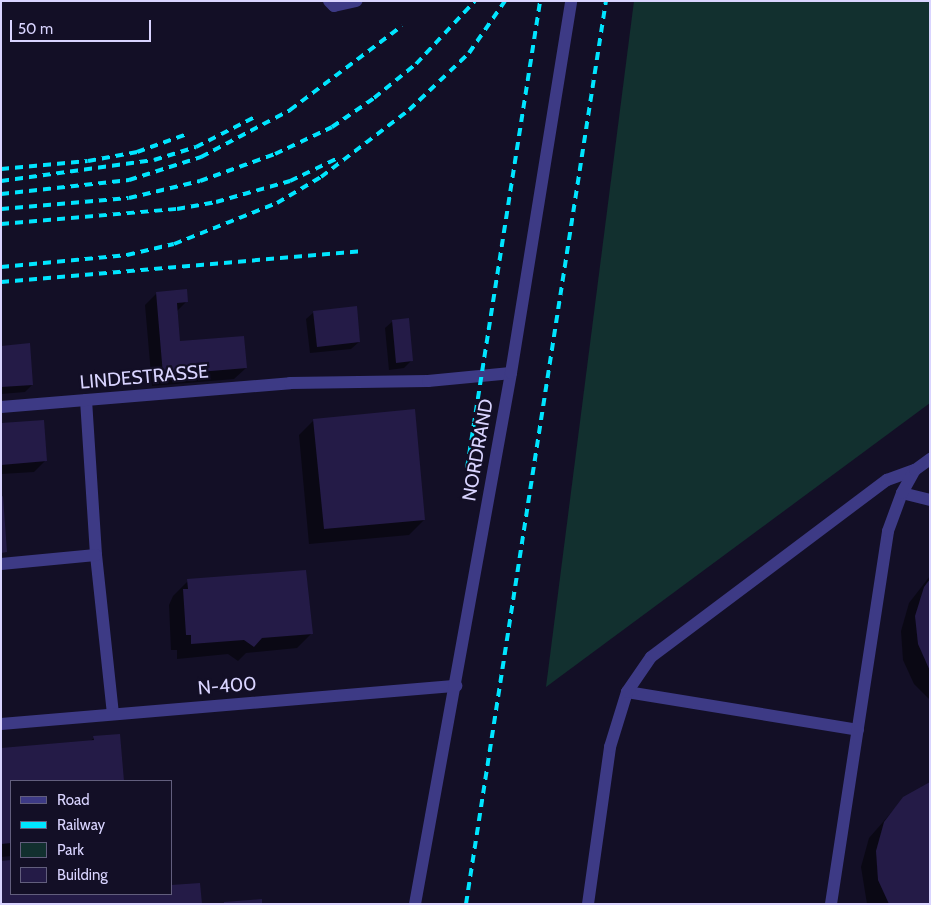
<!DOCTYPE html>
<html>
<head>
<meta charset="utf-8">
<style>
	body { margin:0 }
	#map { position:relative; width:931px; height:905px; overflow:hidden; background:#130f26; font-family:Cabin,sans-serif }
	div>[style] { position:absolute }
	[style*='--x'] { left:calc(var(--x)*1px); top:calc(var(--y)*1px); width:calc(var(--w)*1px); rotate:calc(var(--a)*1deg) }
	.green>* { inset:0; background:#12302f }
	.shadow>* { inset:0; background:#0007 }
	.building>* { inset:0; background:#241b47 }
	.minor>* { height:12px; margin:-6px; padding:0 6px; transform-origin:6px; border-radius:6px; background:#3d3a85 }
	.rail>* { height:4px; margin-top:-2px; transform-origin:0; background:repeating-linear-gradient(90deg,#00e5ff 0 8px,transparent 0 14px) }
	span { translate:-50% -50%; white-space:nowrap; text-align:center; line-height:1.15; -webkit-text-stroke:4.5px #130f26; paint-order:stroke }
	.street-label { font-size:19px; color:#d9d4ff }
	.frame { position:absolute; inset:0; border:2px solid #d9d4ff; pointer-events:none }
	.legend { position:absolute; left:10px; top:780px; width:162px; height:115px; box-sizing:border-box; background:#130f26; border:1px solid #625e7d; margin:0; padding:6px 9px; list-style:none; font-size:15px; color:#d9d4ff }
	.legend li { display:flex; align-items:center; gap:10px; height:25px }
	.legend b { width:25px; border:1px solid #625e7d }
	.scale { position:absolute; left:10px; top:20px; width:141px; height:22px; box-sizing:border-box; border:2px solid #d9d4ff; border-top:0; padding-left:6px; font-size:15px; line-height:18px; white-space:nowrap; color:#d9d4ff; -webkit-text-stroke:4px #130f26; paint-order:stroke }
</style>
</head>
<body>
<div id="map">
	<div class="green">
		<i style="clip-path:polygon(634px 1px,930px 1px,930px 403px,546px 687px)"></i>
	</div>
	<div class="shadow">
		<i style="clip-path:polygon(157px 293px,187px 301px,177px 311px,179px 342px,246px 368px,234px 379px,152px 386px,145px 305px)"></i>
		<i style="clip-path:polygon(314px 312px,359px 342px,351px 349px,310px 353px,306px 319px)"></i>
		<i style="clip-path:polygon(393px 321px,411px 361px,404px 368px,389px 370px,385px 328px)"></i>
		<i style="clip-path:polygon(1px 347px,32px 385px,25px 392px,1px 394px)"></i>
		<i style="clip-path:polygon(314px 420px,424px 520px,409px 535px,309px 544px,299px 435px)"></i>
		<i style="clip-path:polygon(1px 425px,46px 460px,34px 472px,1px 474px)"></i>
		<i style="clip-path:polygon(930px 576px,930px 700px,914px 684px,903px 660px,901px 631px,909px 603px)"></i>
		<i style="clip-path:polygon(188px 581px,312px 633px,297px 648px,246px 653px,238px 661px,228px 654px,177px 659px,177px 650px,171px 650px,169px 605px,173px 596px)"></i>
		<i style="clip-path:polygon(119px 735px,123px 781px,11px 781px,11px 856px,1px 857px,1px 750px,89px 742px,94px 738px)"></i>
		<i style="clip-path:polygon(904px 798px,930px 904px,867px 904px,861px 867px,869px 838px)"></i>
		<i style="clip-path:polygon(11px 862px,11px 894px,171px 894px,201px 904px,1px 904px,1px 863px)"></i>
	</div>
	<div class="building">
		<i style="clip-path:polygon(187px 289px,188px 302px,177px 303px,180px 341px,244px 336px,247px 368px,163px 375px,156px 292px)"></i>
		<i style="clip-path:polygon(357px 306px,360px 342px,317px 347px,313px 311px)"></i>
		<i style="clip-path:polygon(409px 318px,413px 361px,396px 363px,392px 320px)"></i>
		<i style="clip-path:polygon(30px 343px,33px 385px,1px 387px,1px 346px)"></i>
		<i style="clip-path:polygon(415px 409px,425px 520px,324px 529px,313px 419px)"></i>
		<i style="clip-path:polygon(44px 420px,47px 461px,1px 465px,1px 423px)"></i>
		<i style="clip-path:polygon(3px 496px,7px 552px,1px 553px,1px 497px)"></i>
		<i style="clip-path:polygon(306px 570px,313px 634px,262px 638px,254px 647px,244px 640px,191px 644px,191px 635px,186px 635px,183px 589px,188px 589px,187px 579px)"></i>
		<i style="clip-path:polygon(930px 579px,930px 671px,918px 644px,915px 616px,924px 587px)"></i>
		<i style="clip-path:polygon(120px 734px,124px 781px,11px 781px,11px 843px,1px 844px,1px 748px,94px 740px,93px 736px)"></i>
		<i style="clip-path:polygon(930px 782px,930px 904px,889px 904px,878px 880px,876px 851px,884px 822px,903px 797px)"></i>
		<i style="clip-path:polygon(11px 860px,11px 894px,171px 894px,171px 885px,200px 883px,202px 904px,1px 904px,1px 861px)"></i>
		<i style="clip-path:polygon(262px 899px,262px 904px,224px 904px,224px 902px)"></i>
	</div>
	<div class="minor">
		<i style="--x:329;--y:1;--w:7;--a:45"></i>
		<i style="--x:334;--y:6;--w:23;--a:-13"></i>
		<i style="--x:86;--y:400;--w:155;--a:86.3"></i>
		<i style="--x:96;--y:555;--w:160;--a:83.9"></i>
		<i style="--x:1;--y:407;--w:290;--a:-4.7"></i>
		<i style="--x:290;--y:383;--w:138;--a:-0.8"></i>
		<i style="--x:428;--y:381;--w:83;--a:-5.5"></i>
		<i style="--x:902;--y:493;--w:29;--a:14"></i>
		<i style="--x:1;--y:564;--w:95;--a:-5.4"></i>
		<i style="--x:627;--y:692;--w:234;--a:9.3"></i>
		<i style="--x:1;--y:724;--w:457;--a:-4.8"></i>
		<i style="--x:415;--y:904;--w:540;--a:-79.75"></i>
		<i style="--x:511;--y:373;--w:377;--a:-80.8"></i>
		<i style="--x:588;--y:904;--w:159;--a:-82"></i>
		<i style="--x:610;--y:747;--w:58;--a:-72.8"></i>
		<i style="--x:627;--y:692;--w:42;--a:-55.6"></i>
		<i style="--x:651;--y:657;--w:295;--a:-36.9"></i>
		<i style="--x:887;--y:480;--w:30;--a:-20"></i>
		<i style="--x:831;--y:904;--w:377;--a:-81.3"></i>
		<i style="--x:888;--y:531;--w:40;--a:-69.8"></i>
		<i style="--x:902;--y:493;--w:26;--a:-61"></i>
		<i style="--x:915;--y:470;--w:19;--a:-36"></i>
	</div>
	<div class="rail">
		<i style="--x:1;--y:169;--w:87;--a:-5.3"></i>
		<i style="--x:88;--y:161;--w:50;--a:-10.4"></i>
		<i style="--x:137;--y:152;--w:53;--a:-19.8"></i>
		<i style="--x:1;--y:181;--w:154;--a:-7.8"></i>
		<i style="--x:154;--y:160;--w:44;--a:-17.2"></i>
		<i style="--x:196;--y:147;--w:66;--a:-27"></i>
		<i style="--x:1;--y:194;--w:129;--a:-6.2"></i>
		<i style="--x:129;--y:180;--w:76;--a:-17.7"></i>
		<i style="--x:201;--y:157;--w:101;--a:-27.8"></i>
		<i style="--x:290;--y:110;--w:140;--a:-36.9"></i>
		<i style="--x:1;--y:209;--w:128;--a:-4.9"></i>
		<i style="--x:129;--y:198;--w:73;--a:-13.5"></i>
		<i style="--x:200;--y:181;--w:80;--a:-19.8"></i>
		<i style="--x:275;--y:154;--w:63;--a:-25.3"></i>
		<i style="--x:332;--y:127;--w:51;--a:-34.6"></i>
		<i style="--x:374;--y:98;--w:54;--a:-39"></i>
		<i style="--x:416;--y:64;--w:86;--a:-46.9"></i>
		<i style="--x:1;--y:224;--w:177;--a:-4.9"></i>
		<i style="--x:177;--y:209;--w:40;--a:-10"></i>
		<i style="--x:216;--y:202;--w:77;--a:-15.8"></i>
		<i style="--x:290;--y:181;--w:55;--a:-25.6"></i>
		<i style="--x:1;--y:267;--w:127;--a:-5.4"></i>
		<i style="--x:127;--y:255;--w:48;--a:-13.2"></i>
		<i style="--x:174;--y:244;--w:111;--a:-21.7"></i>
		<i style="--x:277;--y:203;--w:51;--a:-30.6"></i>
		<i style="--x:321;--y:177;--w:111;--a:-37.3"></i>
		<i style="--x:409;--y:110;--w:83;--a:-43.5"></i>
		<i style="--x:469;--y:53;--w:63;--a:-55.3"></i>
		<i style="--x:1;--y:282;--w:361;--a:-4.9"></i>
		<i style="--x:467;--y:468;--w:473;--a:-81.1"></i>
		<i style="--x:466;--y:904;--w:914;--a:-81.19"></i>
	</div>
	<div class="street-label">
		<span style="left:144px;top:377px;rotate:-5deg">LINDESTRASSE</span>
		<span style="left:478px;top:450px;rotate:-80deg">NORDRAND</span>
		<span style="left:227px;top:686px;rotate:-5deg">N-400</span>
	</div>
	<div class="frame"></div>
	<ul class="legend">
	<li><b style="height:6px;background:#3d3a85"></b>Road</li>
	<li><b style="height:6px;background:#00e5ff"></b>Railway</li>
	<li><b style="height:14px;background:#12302f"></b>Park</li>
	<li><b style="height:14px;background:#241b47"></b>Building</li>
	</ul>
	<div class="scale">50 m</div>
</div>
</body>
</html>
